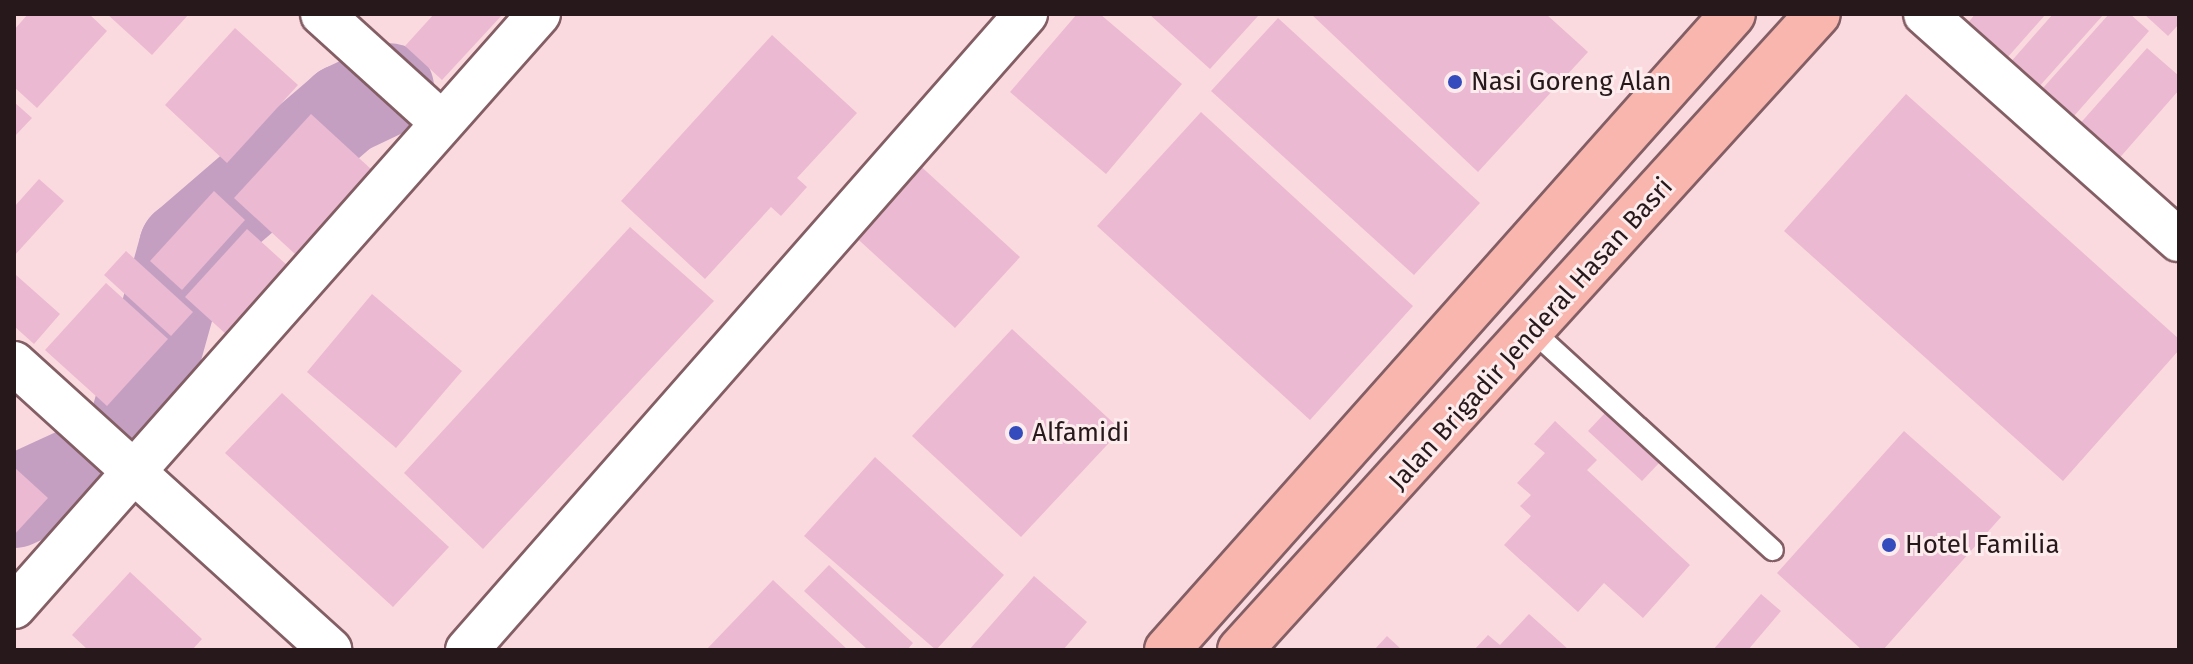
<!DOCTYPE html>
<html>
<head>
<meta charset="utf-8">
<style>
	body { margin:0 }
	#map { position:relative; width:2193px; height:664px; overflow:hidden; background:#fbdadf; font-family:"Fira Sans",sans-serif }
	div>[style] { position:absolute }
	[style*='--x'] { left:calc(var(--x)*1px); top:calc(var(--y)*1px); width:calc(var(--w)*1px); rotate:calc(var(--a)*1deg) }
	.river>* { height:92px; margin:-46px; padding:0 46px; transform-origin:46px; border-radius:46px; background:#c49fc2 }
	.building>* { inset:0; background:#ebb9d1 }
	.roads { filter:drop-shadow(2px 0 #835f65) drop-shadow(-2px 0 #835f65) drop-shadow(0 2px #835f65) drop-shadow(0 -2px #835f65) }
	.service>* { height:20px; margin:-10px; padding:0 10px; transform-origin:10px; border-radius:10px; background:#fff }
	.minor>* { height:42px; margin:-21px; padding:0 21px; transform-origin:21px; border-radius:21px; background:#fff }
	.trunk>* { height:44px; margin:-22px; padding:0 22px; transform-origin:22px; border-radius:22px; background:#f8b6ae }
	.dots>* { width:22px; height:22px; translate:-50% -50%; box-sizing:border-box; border:4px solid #fdecee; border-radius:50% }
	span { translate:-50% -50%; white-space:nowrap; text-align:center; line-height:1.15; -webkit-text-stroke:6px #fdecee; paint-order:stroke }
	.poi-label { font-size:26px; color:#27181b }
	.left { translate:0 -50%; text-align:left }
	.street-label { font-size:26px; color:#27181b }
	.frame { position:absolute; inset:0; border:16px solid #27181b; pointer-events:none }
</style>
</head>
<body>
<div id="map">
	<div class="river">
		<i style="--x:135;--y:426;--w:186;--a:-74.4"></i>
		<i style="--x:185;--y:247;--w:210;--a:-40.7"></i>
		<i style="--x:344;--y:110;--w:49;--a:-25.5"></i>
		<i style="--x:14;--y:502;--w:98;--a:-24.7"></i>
	</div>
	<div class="building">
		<i style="clip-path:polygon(28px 14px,89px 14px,107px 31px,37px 108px,14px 87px,14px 30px)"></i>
		<i style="clip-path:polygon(107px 14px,189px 14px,152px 55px)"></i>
		<i style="clip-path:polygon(434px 14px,503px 14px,442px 80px,405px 46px)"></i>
		<i style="clip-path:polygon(1077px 14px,1100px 14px,1182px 84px,1106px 174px,1010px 92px)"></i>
		<i style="clip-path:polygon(1149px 14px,1256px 14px,1258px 16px,1210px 69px)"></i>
		<i style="clip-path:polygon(1311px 14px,1546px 14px,1588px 52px,1478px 172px)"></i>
		<i style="clip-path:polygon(1975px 14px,2046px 14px,2007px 58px,1968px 23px)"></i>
		<i style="clip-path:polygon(2053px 14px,2104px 14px,2037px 89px,2009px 64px)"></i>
		<i style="clip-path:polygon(2109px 14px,2130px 14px,2149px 31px,2074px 116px,2043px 88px)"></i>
		<i style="clip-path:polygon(2144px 14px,2179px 14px,2179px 24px,2168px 36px)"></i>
		<i style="clip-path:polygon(1278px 18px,1480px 203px,1414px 275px,1211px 91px)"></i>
		<i style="clip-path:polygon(235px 28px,298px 85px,227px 163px,165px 105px)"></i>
		<i style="clip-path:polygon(772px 35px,857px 113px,797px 178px,807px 187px,781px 216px,771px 207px,705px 279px,621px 201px)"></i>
		<i style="clip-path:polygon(2147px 48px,2179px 76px,2179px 90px,2116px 162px,2077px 127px)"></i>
		<i style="clip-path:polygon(1906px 94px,2179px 339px,2179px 350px,2063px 481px,1784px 231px)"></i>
		<i style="clip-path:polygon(14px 102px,32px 118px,14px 137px)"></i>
		<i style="clip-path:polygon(1201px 112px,1413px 306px,1310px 420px,1097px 226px)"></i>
		<i style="clip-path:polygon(311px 114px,372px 170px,295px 254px,234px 198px)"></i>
		<i style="clip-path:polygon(915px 161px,1020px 257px,955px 328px,850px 232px)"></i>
		<i style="clip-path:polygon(39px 179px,64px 201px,14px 256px,14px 207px)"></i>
		<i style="clip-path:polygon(214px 191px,245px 220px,182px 290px,150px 261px)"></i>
		<i style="clip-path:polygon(630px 227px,714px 301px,483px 549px,404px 473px)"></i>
		<i style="clip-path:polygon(247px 229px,288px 266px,227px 335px,185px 297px)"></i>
		<i style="clip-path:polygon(126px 251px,193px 312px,171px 336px,104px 275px)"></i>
		<i style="clip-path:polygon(16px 275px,60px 314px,34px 344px,14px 326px)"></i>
		<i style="clip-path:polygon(106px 283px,168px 339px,107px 406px,45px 350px)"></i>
		<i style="clip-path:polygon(372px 294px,462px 371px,396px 448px,307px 372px)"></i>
		<i style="clip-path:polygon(1012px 329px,1121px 430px,1021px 537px,912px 436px)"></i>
		<i style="clip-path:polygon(282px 393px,449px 547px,393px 607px,225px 453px)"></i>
		<i style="clip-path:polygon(1605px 413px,1660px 462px,1642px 481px,1588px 431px)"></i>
		<i style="clip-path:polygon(1555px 421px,1597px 460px,1587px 470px,1690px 565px,1643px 618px,1604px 583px,1578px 612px,1504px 545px,1531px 516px,1520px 506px,1531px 495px,1517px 483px,1545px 453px,1534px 444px)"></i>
		<i style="clip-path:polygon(1904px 431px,2001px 517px,1883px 650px,1862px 650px,1777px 573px)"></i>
		<i style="clip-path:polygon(875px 457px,1004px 575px,936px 650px,804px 536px)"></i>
		<i style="clip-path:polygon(14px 467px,48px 498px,14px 535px)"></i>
		<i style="clip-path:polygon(829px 565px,913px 643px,907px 650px,868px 650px,804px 591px)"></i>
		<i style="clip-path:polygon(130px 572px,202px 639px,192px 650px,88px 650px,72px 635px)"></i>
		<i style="clip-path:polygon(1034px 576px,1087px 622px,1063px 650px,969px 650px)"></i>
		<i style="clip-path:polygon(773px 580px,848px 650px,706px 650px)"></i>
		<i style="clip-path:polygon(1761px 594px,1781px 611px,1748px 650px,1713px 650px)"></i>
		<i style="clip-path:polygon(1529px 614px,1569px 650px,1474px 650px,1488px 635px,1500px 645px)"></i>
		<i style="clip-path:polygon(1387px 636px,1402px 650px,1374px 650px)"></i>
	</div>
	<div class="roads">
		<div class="service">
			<i style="--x:1535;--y:333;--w:322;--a:42.4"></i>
		</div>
		<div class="minor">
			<i style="--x:322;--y:14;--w:158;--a:42.2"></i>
			<i style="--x:1925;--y:14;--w:340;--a:41.7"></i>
			<i style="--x:14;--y:363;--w:427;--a:42.2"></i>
			<i style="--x:14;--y:607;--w:792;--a:-48.48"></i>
			<i style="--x:467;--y:650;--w:847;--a:-48.69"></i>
		</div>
		<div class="trunk">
			<i style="--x:1167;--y:650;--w:851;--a:-48.33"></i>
			<i style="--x:1240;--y:650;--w:859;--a:-47.74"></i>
		</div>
	</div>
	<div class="dots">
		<i style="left:1455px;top:82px;background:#344bbd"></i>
		<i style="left:1016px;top:433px;background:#344bbd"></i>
		<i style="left:1889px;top:545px;background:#344bbd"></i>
	</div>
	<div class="poi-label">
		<span class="left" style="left:1471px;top:82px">Nasi Goreng Alan</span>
		<span class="left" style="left:1032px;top:433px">Alfamidi</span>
		<span class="left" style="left:1905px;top:545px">Hotel Familia</span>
	</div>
	<div class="street-label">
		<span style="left:1531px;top:334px;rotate:-48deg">Jalan Brigadir Jenderal Hasan Basri</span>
	</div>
	<div class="frame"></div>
</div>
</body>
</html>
